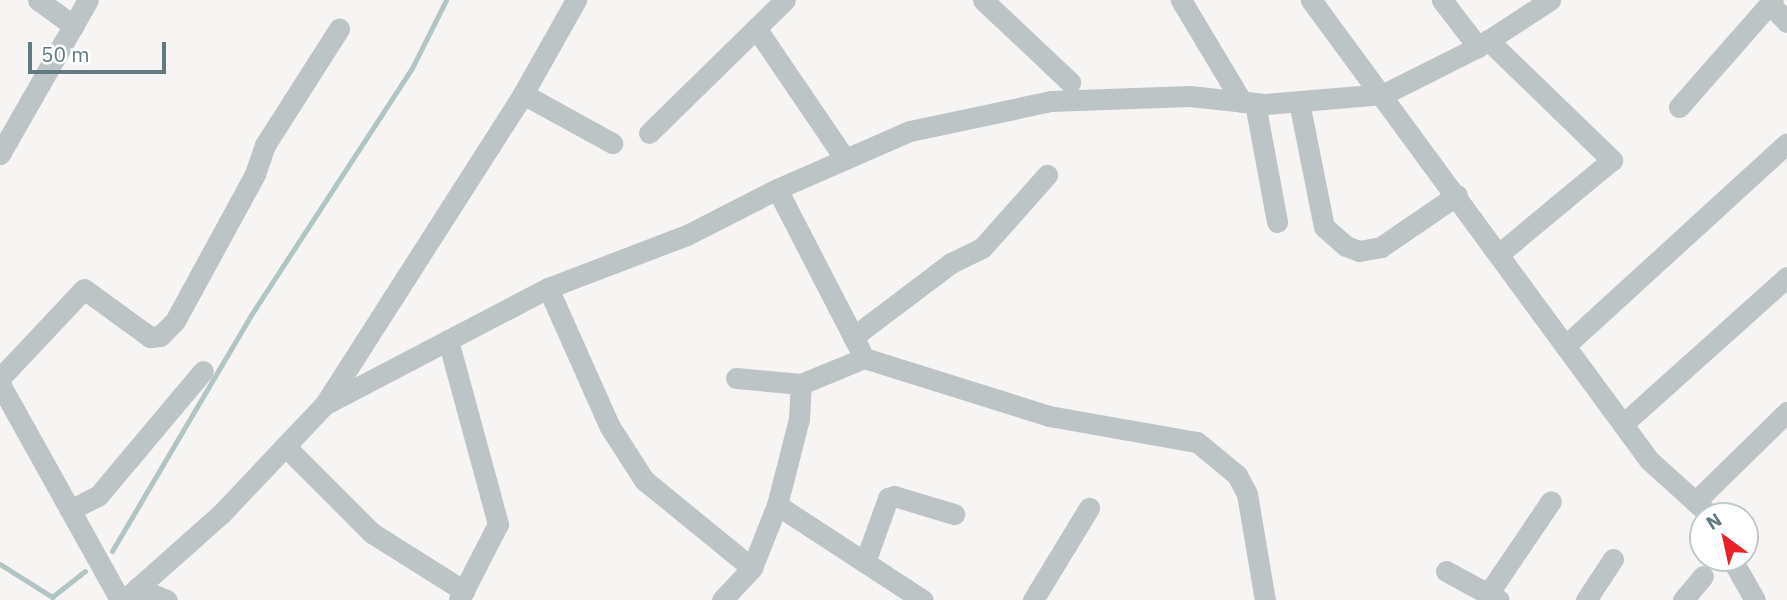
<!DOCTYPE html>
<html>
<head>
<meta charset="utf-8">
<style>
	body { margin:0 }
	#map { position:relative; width:1787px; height:600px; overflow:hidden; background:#f6f5f3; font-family:"IBM Plex Sans",sans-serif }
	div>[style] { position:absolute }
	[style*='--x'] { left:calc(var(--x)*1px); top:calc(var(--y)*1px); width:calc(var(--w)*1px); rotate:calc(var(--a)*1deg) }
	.stream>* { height:5px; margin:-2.5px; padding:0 2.5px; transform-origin:2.5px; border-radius:2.5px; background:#b2c5c5 }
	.minor>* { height:21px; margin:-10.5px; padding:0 10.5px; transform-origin:10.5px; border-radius:10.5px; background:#bdc4c6 }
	span { translate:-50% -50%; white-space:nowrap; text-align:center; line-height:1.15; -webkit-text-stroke:7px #fff; paint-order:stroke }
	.north { position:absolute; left:1689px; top:502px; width:70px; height:70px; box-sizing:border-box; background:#fff; border:2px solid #bfcacc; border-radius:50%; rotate:327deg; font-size:19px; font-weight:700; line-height:28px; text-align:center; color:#607a7f }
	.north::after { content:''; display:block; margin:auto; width:24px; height:32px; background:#e8212a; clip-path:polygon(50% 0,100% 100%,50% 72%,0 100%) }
	.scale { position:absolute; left:28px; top:42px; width:138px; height:32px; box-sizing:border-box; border:4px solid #607a7f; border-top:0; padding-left:9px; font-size:21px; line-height:24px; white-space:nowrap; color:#607a7f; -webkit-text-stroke:5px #fff; paint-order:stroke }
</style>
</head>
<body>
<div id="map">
	<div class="stream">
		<i style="--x:112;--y:551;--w:274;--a:-59.5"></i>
		<i style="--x:251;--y:315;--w:295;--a:-56.9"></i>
		<i style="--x:412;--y:68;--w:76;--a:-63.4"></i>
		<i style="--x:0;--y:564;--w:62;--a:32.4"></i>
		<i style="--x:52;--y:597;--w:42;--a:-38.2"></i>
	</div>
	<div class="minor">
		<i style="--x:38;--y:0;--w:44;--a:35.8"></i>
		<i style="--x:983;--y:0;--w:120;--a:43.3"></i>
		<i style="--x:1181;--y:0;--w:119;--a:59.1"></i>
		<i style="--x:1311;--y:0;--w:571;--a:53.69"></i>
		<i style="--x:1649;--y:460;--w:84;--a:42.1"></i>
		<i style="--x:1442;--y:0;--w:59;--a:52.5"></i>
		<i style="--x:1770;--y:4;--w:25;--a:47"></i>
		<i style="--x:756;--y:28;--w:158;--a:55.8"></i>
		<i style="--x:1488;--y:40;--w:173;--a:44.1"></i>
		<i style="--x:1612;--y:160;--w:146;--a:140.3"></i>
		<i style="--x:523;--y:94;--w:102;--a:28.8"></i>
		<i style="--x:1299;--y:102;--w:127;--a:78.7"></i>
		<i style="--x:1324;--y:227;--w:29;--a:41"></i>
		<i style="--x:1346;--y:246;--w:14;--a:21"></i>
		<i style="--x:1359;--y:251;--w:22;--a:-10"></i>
		<i style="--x:1381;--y:247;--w:92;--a:-34.4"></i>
		<i style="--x:1255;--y:103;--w:121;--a:79.5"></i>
		<i style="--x:1679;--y:107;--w:142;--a:-48.7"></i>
		<i style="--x:649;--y:133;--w:190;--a:-44.4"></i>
		<i style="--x:0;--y:154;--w:177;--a:-60.3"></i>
		<i style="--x:777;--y:189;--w:181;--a:62.7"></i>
		<i style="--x:548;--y:288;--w:152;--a:66"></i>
		<i style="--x:610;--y:427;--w:63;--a:57.3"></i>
		<i style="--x:644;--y:480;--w:139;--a:39.2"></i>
		<i style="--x:853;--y:337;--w:123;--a:-37.1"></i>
		<i style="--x:951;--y:263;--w:34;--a:-26"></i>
		<i style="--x:982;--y:248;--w:98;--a:-48.3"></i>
		<i style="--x:448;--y:340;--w:191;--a:74.8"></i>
		<i style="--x:498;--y:524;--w:85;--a:117.2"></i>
		<i style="--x:1566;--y:345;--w:299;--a:-42.4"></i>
		<i style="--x:0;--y:378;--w:122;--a:-46.7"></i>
		<i style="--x:84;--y:289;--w:82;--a:36"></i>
		<i style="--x:150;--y:337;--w:10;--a:-6"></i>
		<i style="--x:160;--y:336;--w:21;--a:-45"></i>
		<i style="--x:175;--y:321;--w:167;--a:-61.4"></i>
		<i style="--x:255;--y:174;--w:31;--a:-71"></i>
		<i style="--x:265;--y:145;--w:138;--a:-57.5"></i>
		<i style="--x:736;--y:378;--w:65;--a:5.3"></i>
		<i style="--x:0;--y:384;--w:247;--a:60.9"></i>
		<i style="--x:325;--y:404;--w:368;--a:-57.4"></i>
		<i style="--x:523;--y:94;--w:108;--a:-60.6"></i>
		<i style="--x:1623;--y:424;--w:220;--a:-41.9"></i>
		<i style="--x:285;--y:446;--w:123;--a:45"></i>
		<i style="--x:372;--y:533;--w:109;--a:32.2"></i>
		<i style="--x:1695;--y:502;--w:129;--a:-44.4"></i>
		<i style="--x:777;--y:505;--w:174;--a:33.1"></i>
		<i style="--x:70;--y:510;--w:31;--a:-27"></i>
		<i style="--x:98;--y:496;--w:163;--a:-50"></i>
		<i style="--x:1731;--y:558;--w:48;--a:60.3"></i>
		<i style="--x:865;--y:562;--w:68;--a:-70.2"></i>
		<i style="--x:888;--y:498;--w:6;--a:-18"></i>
		<i style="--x:894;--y:496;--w:63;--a:16.7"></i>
		<i style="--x:1446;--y:571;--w:60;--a:28.7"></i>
		<i style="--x:137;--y:588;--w:32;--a:22"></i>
		<i style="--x:1488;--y:594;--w:112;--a:-55.9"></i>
		<i style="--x:124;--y:600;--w:130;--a:-41.6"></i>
		<i style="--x:221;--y:514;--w:150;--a:-46.6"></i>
		<i style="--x:324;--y:405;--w:253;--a:-27.6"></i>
		<i style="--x:548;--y:288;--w:149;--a:-20.9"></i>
		<i style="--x:687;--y:235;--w:101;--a:-27.1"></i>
		<i style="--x:777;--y:189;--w:145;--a:-23.6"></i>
		<i style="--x:910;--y:131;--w:144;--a:-12"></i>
		<i style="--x:1051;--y:101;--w:138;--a:-2.1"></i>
		<i style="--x:1189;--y:96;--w:76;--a:6"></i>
		<i style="--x:1265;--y:104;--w:119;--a:-4.8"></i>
		<i style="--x:1384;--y:94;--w:105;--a:-26.6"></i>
		<i style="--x:1478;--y:47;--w:86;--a:-33.1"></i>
		<i style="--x:722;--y:600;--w:44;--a:-46.8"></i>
		<i style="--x:752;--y:568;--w:68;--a:-68.4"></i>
		<i style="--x:777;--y:505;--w:89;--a:-75.7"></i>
		<i style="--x:799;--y:419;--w:35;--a:-87"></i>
		<i style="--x:801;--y:384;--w:68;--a:-22.4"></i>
		<i style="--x:864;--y:358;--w:194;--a:17.4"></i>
		<i style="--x:1049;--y:416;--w:150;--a:10"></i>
		<i style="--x:1197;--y:442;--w:52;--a:39.5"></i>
		<i style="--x:1237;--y:475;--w:21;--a:62"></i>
		<i style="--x:1247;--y:494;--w:108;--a:80.4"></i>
		<i style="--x:1033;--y:600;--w:108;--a:-58.7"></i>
		<i style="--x:1586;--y:600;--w:49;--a:-56.6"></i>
		<i style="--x:1683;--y:600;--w:31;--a:-50"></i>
	</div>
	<div class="north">N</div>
	<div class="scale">50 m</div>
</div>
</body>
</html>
